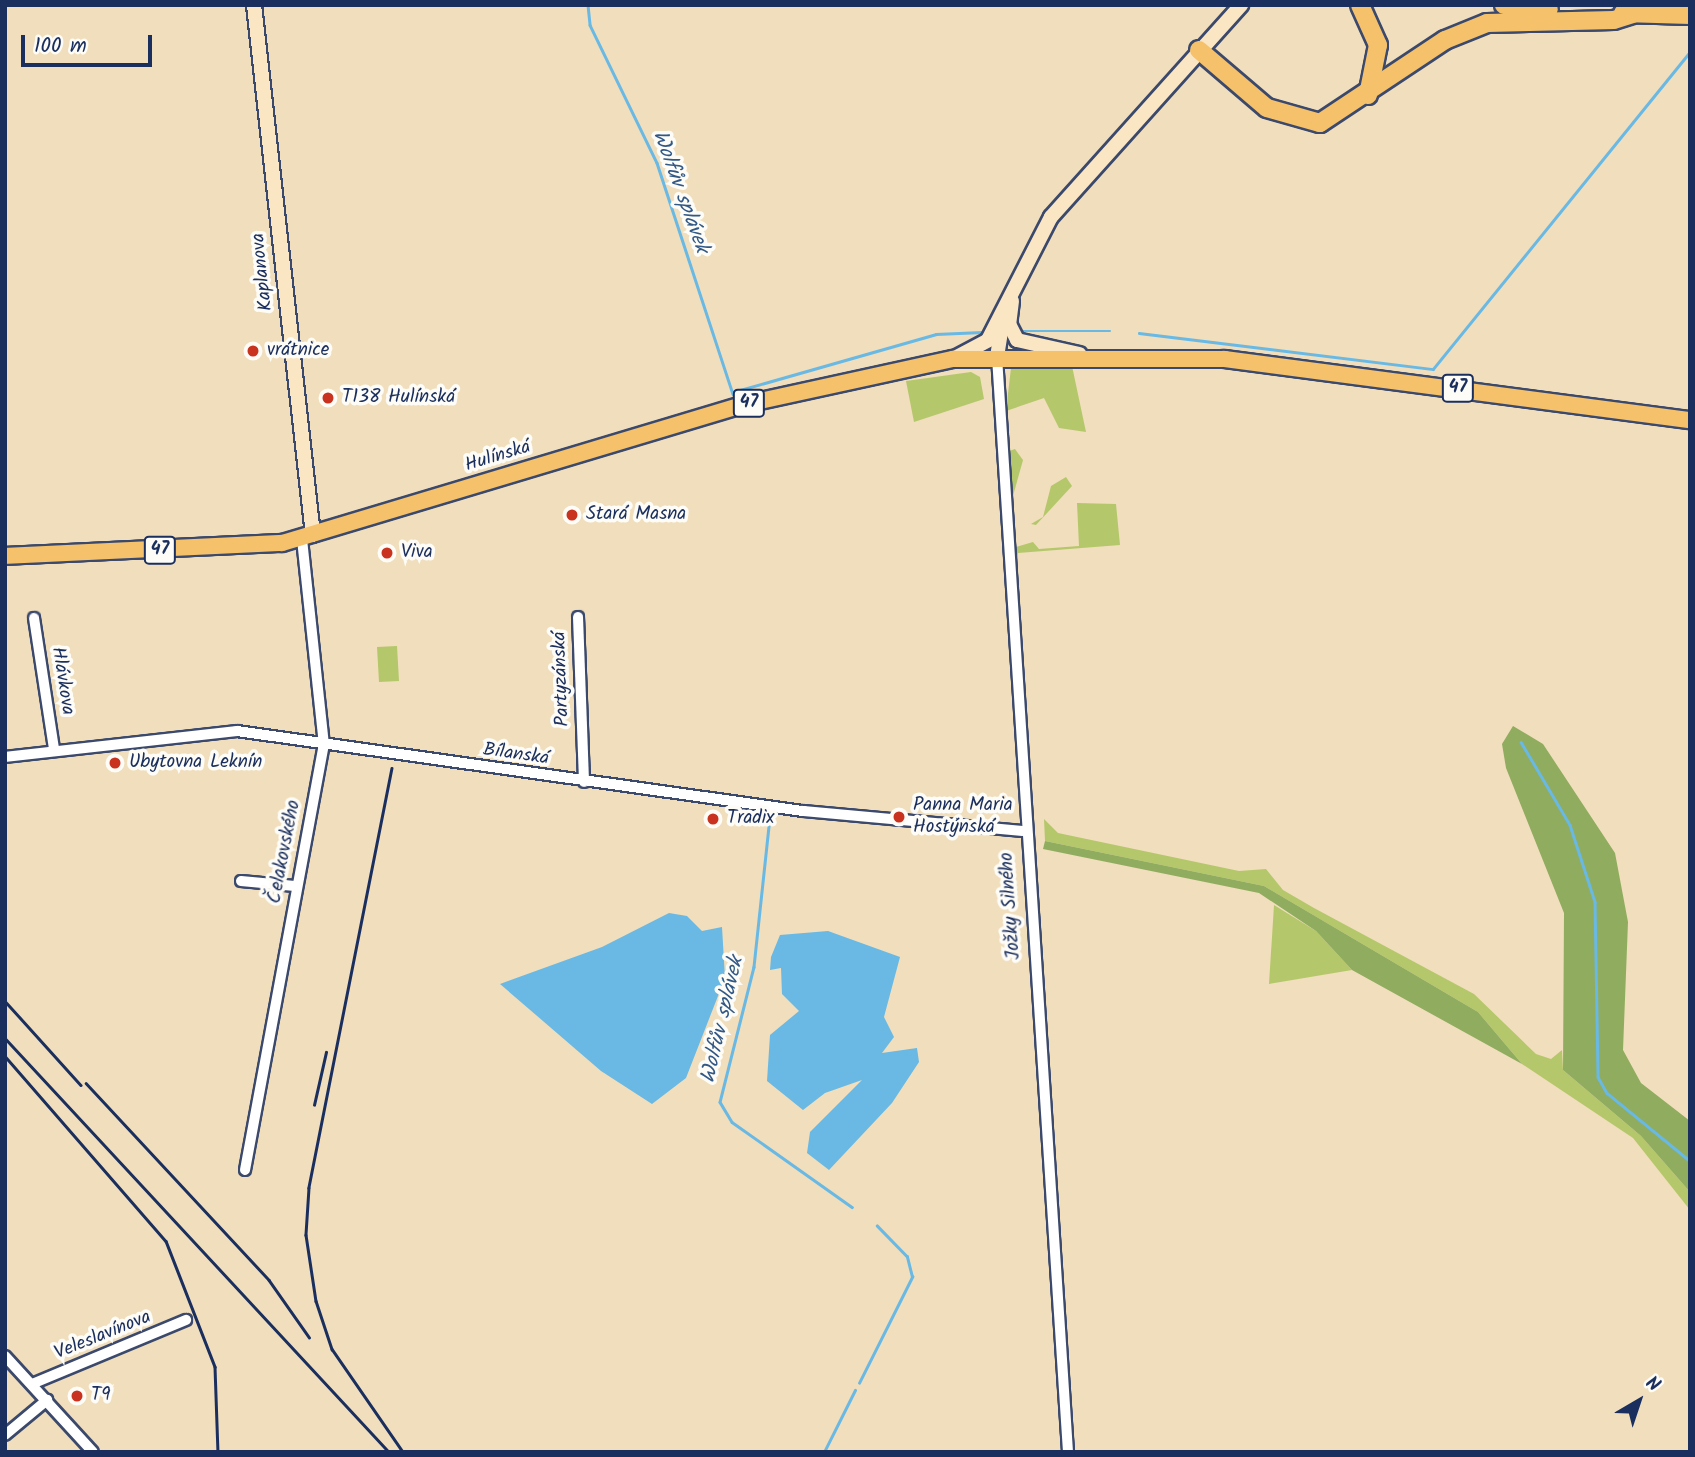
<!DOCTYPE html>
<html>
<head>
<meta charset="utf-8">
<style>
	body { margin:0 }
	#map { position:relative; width:1695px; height:1457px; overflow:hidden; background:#f0debc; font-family:Kalam,sans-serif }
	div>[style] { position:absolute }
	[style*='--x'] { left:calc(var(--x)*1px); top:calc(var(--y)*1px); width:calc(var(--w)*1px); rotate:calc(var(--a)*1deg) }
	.green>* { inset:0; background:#b5c76b }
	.forest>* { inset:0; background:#90ac5f }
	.water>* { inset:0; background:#69b9e4 }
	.stream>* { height:2.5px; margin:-1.25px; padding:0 1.25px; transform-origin:1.25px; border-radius:1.25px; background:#69b9e4 }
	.roads { filter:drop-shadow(2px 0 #3b496c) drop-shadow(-2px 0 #3b496c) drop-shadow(0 2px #3b496c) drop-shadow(0 -2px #3b496c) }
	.street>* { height:10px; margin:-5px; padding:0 5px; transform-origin:5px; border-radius:5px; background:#fff }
	.secondary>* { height:14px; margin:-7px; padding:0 7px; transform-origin:7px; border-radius:7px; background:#fbe6c4 }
	.primary>* { height:16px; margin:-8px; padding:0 8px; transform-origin:8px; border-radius:8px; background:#f5c16b }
	.highway>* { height:18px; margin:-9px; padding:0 9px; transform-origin:9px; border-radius:9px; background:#f5c16b }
	.rail>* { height:2.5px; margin:-1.25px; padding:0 1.25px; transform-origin:1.25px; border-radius:1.25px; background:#1b2f5e }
	.dots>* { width:19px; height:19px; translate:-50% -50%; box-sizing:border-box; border:4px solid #fdfcf7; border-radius:50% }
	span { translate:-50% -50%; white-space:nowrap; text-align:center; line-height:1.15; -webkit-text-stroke:7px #fdfcf7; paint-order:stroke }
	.shield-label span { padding:2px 5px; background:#fdfcf7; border:2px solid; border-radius:5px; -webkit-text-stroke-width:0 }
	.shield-label { font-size:18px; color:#1b2f5e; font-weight:700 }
	.street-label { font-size:19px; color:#1b2f5e }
	.poi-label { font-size:19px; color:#1b2f5e }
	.left { translate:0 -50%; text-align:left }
	.water-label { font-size:21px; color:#325886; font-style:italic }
	.frame { position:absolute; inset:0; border:7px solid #1b2f5e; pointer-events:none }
	.north { position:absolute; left:1604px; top:1366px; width:70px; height:70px; -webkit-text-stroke:5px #fdfcf7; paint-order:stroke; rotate:39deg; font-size:19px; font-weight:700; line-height:28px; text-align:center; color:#1b2f5e }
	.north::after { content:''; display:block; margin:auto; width:24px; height:32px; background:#1b2f5e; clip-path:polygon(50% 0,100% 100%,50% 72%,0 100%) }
	.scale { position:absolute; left:21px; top:35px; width:131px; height:32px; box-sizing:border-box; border:4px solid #1b2f5e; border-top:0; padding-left:9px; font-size:21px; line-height:24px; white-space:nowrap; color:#1b2f5e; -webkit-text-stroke:5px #fdfcf7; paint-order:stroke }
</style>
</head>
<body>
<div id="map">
	<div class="green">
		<i style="clip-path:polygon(1072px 366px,1086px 432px,1059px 428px,1044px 398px,1006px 411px,1011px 368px)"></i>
		<i style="clip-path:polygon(971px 372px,980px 377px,984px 399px,914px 422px,906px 381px)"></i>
		<i style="clip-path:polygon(1015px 449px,1023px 460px,1011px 503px,1006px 452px)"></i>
		<i style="clip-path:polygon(1066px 477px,1072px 486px,1036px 525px,1031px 524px,1043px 517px,1051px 486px)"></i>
		<i style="clip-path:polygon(1077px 503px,1116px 504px,1120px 545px,1018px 553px,1017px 599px,1013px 548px,1033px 542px,1039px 549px,1079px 546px)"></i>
		<i style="clip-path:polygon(397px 646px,399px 681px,379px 682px,377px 647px)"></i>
		<i style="clip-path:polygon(1044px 819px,1058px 833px,1239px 871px,1266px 869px,1283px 890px,1314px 908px,1474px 994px,1536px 1054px,1551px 1059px,1562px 1050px,1563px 1070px,1641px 1136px,1690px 1192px,1690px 1210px,1633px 1138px,1522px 1064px,1478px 1012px,1264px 886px,1045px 841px)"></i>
		<i style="clip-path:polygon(1274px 905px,1316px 931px,1352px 970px,1269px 984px)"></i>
	</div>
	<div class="forest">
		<i style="clip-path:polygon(1513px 726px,1543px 744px,1615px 853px,1628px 922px,1623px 1050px,1641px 1083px,1690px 1121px,1690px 1192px,1641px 1136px,1563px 1070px,1564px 913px,1506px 768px,1502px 744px)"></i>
		<i style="clip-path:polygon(1045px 841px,1264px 886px,1478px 1012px,1522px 1064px,1352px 970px,1316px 931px,1259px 893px,1043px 849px)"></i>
	</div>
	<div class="water">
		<i style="clip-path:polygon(669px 913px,687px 916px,702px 931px,722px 927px,725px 978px,686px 1078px,652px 1104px,601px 1071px,500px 984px,602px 947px)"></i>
		<i style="clip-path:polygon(828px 931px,900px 957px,884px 1017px,894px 1037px,882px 1053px,917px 1048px,919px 1062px,892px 1103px,829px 1170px,807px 1153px,810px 1132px,862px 1080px,825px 1093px,803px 1110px,767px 1081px,770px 1035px,799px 1011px,782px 994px,781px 968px,770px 970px,771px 957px,780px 935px)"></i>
	</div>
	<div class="stream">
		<i style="--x:588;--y:5;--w:20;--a:84"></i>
		<i style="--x:590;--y:25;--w:153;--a:64.1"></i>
		<i style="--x:657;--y:163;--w:243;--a:71.8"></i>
		<i style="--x:1020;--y:331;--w:90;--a:0"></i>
		<i style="--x:1139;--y:333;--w:296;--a:7"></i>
		<i style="--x:1433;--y:369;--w:408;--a:-51"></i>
		<i style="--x:733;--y:392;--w:211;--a:-15.9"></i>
		<i style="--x:936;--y:334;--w:46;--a:-2.5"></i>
		<i style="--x:1521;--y:742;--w:96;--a:59.4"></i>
		<i style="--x:1570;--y:825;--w:81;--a:72"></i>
		<i style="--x:1595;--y:902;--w:175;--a:89"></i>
		<i style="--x:1598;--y:1077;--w:18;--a:61"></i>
		<i style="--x:1607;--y:1093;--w:107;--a:39.3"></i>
		<i style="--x:770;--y:817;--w:151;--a:96.1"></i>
		<i style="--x:754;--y:967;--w:139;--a:104.1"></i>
		<i style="--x:720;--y:1102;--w:23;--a:59"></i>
		<i style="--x:732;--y:1122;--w:147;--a:35.3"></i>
		<i style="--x:859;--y:1383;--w:119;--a:-63.4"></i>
		<i style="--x:912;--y:1277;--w:21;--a:-104"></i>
		<i style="--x:907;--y:1257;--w:43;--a:-134.1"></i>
		<i style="--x:824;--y:1452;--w:69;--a:-63.4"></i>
	</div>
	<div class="roads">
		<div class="street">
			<i style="--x:997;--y:357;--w:1097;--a:86.29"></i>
			<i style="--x:578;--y:617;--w:165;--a:87.9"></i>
			<i style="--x:34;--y:618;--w:133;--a:81.3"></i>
			<i style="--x:5;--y:757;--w:233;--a:-6.4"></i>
			<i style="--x:237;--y:731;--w:572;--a:8.05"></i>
			<i style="--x:803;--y:811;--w:221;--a:5.2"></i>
			<i style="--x:241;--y:881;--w:54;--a:5.3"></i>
			<i style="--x:245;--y:1170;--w:432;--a:-79.5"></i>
			<i style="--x:324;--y:745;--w:208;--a:-96.1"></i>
			<i style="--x:5;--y:1356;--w:130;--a:47.5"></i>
			<i style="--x:32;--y:1384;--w:167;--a:-22.6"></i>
			<i style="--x:5;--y:1435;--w:55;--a:-39.8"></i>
		</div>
		<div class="secondary">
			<i style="--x:254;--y:5;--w:533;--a:83.65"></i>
			<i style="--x:1012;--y:301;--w:23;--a:97"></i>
			<i style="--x:1009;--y:324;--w:18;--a:63"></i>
			<i style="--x:1017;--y:340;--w:64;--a:12.7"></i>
			<i style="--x:997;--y:357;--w:33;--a:-81"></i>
			<i style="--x:953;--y:359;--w:40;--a:-28"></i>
			<i style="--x:988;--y:340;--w:138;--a:-62.9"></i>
			<i style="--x:1051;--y:217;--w:285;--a:-48.1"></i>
		</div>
		<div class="primary">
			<i style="--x:5;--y:556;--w:277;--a:-2.7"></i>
			<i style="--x:282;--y:543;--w:484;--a:-16.7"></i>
			<i style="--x:746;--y:404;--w:212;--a:-12.3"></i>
			<i style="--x:953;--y:359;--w:272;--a:0"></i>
			<i style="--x:1225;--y:359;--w:469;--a:7.5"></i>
		</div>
		<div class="highway">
			<i style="--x:1360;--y:5;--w:44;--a:65.8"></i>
			<i style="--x:1378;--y:45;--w:51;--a:101.3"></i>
			<i style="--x:1504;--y:5;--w:45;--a:5.1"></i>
			<i style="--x:1623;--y:13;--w:67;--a:1.7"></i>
			<i style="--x:1199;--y:50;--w:89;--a:40.5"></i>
			<i style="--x:1267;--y:108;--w:55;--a:15.8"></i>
			<i style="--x:1320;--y:123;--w:150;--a:-33.6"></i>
			<i style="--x:1445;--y:40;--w:45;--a:-22"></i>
			<i style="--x:1487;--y:23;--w:127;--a:-1.4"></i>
			<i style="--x:1614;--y:20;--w:20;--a:-18"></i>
		</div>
	</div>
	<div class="rail">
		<i style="--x:392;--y:768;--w:428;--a:101.2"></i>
		<i style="--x:309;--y:1188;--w:47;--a:93.7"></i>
		<i style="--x:306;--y:1235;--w:67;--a:81.4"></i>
		<i style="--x:316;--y:1301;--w:51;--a:71.6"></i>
		<i style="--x:332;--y:1349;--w:125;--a:55.4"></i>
		<i style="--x:5;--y:1001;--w:113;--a:47.9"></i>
		<i style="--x:5;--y:1038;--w:565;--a:47.15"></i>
		<i style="--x:5;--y:1056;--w:245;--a:49"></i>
		<i style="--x:166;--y:1241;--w:135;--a:68.7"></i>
		<i style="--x:215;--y:1367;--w:85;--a:88"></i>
		<i style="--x:86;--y:1083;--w:269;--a:47.1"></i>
		<i style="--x:269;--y:1280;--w:70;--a:54.9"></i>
		<i style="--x:314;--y:1105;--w:54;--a:-77.2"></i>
	</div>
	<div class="dots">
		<i style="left:253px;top:351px;background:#c8321e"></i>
		<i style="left:328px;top:398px;background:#c8321e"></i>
		<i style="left:572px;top:515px;background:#c8321e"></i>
		<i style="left:387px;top:553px;background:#c8321e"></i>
		<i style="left:115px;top:763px;background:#c8321e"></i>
		<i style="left:899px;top:817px;background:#c8321e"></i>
		<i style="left:713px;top:819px;background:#c8321e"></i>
		<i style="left:77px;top:1396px;background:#c8321e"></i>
	</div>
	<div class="shield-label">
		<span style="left:1458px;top:388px">47</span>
		<span style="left:749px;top:403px">47</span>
		<span style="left:160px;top:550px">47</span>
	</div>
	<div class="street-label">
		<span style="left:263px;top:272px;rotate:-96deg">Kaplanova</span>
		<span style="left:498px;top:457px;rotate:-17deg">Hulínská</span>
		<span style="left:562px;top:679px;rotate:-92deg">Partyzánská</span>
		<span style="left:62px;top:681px;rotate:81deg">Hlávkova</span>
		<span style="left:516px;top:755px;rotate:8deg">Bílanská</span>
		<span style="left:285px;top:852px;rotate:-79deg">Čelakovského</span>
		<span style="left:1011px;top:906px;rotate:-94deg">Jožky Silného</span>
		<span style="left:103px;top:1336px;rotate:-22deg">Veleslavínova</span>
	</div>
	<div class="poi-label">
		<span class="left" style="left:267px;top:351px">vrátnice</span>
		<span class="left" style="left:342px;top:398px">T138 Hulínská</span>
		<span class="left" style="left:586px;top:515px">Stará Masna</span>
		<span class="left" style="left:401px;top:553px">Viva</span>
		<span class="left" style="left:129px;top:763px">Ubytovna Leknín</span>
		<span class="left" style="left:913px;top:817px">Panna Maria<br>Hostýnská</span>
		<span class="left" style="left:727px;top:819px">Tradix</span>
		<span class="left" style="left:91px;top:1396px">T9</span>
	</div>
	<div class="water-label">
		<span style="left:680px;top:192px;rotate:70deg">Wolfův splávek</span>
		<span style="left:723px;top:1020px;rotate:-77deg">Wolfův splávek</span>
	</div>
	<div class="frame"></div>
	<div class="north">N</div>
	<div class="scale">100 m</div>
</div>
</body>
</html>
